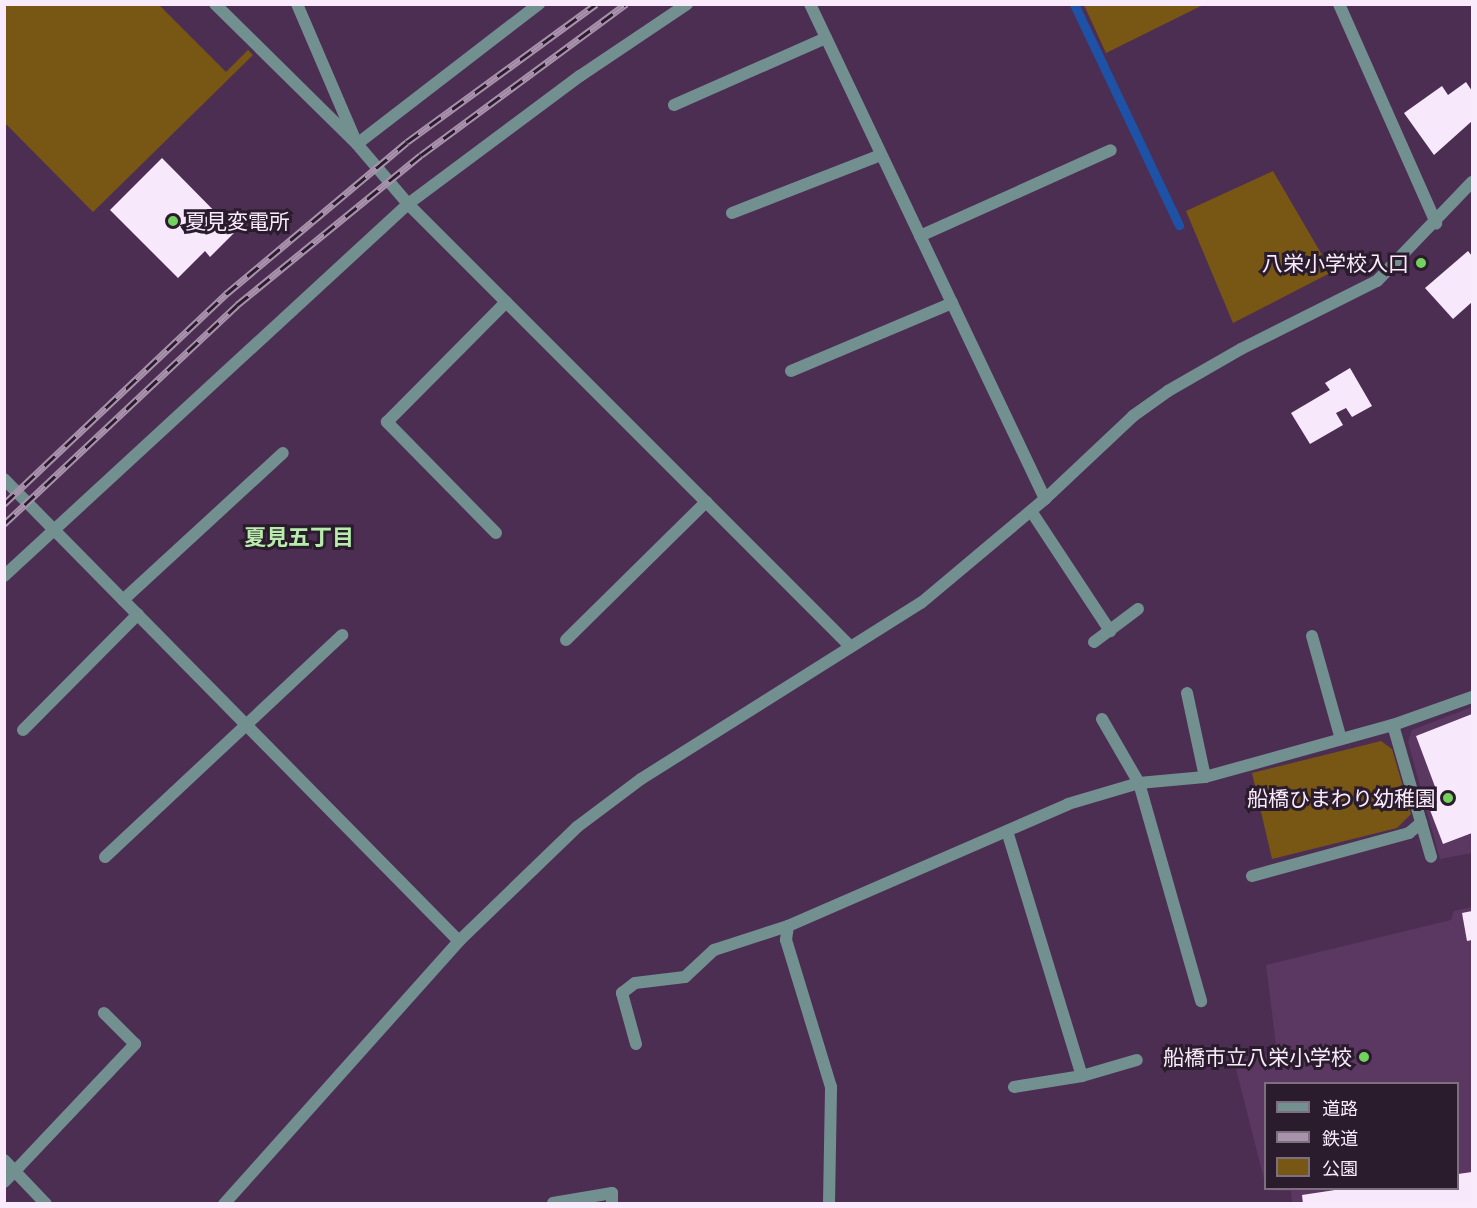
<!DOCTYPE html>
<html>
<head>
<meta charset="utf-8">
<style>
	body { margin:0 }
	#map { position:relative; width:1477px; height:1208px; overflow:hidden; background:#4c2e52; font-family:Commissioner,"Noto Sans JP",sans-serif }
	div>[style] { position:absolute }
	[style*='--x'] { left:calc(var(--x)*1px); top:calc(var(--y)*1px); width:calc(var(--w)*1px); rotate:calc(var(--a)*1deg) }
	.built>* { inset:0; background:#5b3861 }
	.green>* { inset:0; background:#785715 }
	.stream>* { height:9px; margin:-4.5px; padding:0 4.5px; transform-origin:4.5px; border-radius:4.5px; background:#1e52a7 }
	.building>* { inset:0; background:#f7e8fb }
	.service>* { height:12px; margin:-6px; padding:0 6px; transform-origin:6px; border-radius:6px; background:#739091 }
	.minor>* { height:12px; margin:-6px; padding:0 6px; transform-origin:6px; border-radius:6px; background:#739091 }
	.tertiary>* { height:12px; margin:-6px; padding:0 6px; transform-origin:6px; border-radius:6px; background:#739091 }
	.rail>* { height:7px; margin-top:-3.5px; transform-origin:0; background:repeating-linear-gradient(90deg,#2a1c2d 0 14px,#a892ac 0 28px); box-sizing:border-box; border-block:2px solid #a892ac }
	.dots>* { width:16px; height:16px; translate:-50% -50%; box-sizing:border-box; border:3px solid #2a1c2d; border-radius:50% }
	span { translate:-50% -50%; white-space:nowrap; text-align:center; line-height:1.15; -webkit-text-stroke:6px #2a1c2d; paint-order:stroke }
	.poi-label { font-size:21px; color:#f9eafc }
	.left { translate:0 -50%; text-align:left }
	.right { translate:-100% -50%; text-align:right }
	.neighbourhood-label { font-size:22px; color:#b8ecad; font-weight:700 }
	.frame { position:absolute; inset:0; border:6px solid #f9eafc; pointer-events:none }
	.legend { position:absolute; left:1264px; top:1082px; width:195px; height:108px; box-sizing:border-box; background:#2a1c2d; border:2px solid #7d6e80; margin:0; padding:8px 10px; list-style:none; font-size:18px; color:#f9eafc }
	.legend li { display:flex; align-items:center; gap:12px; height:30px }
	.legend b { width:30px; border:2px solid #7d6e80 }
</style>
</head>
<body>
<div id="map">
	<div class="built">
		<i style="clip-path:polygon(1472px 707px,1472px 853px,1440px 859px,1408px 742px,1412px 730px)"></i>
		<i style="clip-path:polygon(1472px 907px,1472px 1203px,1292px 1203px,1291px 1191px,1267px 1190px,1458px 1188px,1458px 1084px,1266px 1084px,1265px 1183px,1234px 1061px,1277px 1053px,1266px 965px,1451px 920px,1454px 911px)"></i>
	</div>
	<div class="green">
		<i style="clip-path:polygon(1205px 4px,1106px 53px,1084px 5px,1084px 4px)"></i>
		<i style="clip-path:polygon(4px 5px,159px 5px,226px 72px,248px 50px,253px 55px,93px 212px,5px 123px)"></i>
		<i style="clip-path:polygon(1273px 171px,1332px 272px,1233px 323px,1186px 211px)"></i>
		<i style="clip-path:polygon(1381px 741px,1392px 749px,1411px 814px,1397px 828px,1272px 859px,1252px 773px)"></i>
	</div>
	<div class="stream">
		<i style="--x:1074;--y:4;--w:245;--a:64.6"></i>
	</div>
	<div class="building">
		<i style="clip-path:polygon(1466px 82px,1472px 91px,1472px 121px,1434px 155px,1404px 113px,1442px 86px,1448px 95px)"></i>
		<i style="clip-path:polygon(162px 158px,235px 232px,210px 257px,205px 251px,178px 278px,110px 210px)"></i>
		<i style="clip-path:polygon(1468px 251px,1472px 256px,1472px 302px,1453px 319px,1425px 288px)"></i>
		<i style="clip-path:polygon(1350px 368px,1372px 406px,1352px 417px,1346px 408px,1336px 413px,1343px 425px,1310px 444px,1291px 413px,1330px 390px,1325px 383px)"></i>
		<i style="clip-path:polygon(1472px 714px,1472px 833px,1443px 844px,1425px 797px,1437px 792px,1416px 736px)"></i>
		<i style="clip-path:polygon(1472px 911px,1472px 940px,1467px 941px,1462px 913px)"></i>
		<i style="clip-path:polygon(1472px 1172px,1472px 1204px,1303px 1204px,1302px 1195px,1348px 1188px,1458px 1188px,1458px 1174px)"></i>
	</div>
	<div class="service">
		<i style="--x:674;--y:105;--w:166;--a:-23.8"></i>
		<i style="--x:732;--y:213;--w:160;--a:-21.3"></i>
		<i style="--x:920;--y:236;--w:209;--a:-24.2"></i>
		<i style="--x:791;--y:371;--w:175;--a:-22.9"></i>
		<i style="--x:1031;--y:511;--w:144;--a:56.6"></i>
		<i style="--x:496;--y:533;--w:156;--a:-134.5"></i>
		<i style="--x:387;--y:422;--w:169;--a:-45.2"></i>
		<i style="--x:123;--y:600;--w:217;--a:-42.6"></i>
		<i style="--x:1312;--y:636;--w:107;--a:74.3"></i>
		<i style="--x:566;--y:640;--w:197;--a:-44.6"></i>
		<i style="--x:1094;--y:642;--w:55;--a:-36.9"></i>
		<i style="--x:1187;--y:693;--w:86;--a:77.9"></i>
		<i style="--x:1102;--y:719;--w:74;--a:60"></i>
		<i style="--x:1139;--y:783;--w:227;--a:74.1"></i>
		<i style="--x:23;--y:730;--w:163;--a:-45.2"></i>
		<i style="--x:105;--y:857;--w:325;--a:-43.1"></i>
		<i style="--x:636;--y:1044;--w:53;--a:-105.4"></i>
		<i style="--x:622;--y:993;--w:16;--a:-38"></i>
		<i style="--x:635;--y:983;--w:50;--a:-6.8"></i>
		<i style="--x:685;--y:977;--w:40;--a:-43"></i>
		<i style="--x:714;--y:950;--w:78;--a:-18"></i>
		<i style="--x:4;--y:1182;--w:16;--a:-45"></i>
		<i style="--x:553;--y:1203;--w:60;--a:-9.6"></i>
		<i style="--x:612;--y:1193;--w:11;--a:90"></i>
	</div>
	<div class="minor">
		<i style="--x:215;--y:4;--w:199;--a:44.6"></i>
		<i style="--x:357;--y:144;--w:79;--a:49.6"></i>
		<i style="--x:408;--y:204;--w:626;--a:45"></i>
		<i style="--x:297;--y:4;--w:152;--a:66.8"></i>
		<i style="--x:357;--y:144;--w:230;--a:-37.6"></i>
		<i style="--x:810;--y:4;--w:548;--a:64.6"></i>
		<i style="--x:1339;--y:4;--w:240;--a:66.1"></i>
		<i style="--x:4;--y:479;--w:648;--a:45.44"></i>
		<i style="--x:4;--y:576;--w:549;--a:-42.64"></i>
		<i style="--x:408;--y:204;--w:214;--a:-36.7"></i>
		<i style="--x:580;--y:76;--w:129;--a:-33.9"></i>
		<i style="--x:1393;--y:725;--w:137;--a:73.9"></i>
		<i style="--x:1007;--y:831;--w:256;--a:73"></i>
		<i style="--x:1252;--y:876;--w:163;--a:-15.3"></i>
		<i style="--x:1409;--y:833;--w:16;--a:-40"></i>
		<i style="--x:1014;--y:1087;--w:69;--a:-9.2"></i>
		<i style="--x:1082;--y:1076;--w:57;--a:-16.2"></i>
		<i style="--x:4;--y:1160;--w:61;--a:46.3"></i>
		<i style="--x:15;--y:1171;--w:175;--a:-46.6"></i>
		<i style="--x:135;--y:1044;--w:44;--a:-135"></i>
		<i style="--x:829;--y:1204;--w:117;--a:-89"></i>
		<i style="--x:831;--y:1087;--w:154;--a:-107"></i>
		<i style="--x:786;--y:940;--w:14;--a:-82"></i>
		<i style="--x:788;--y:926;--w:305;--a:-23.5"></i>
		<i style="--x:1068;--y:804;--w:74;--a:-16.5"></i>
		<i style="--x:1139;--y:783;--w:66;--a:-5.2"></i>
		<i style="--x:1205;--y:777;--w:195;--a:-15.5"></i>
		<i style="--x:1393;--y:725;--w:84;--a:-19.5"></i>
	</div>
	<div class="tertiary">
		<i style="--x:224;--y:1204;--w:353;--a:-48.2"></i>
		<i style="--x:459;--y:941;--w:164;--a:-44"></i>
		<i style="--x:577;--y:827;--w:80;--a:-36.9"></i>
		<i style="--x:641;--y:779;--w:331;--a:-32.2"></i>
		<i style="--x:921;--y:603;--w:162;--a:-40"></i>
		<i style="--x:1045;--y:499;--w:121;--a:-43.3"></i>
		<i style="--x:1133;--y:416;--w:43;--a:-35.5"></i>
		<i style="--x:1168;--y:391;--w:84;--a:-29.9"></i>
		<i style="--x:1241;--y:349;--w:152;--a:-26.6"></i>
		<i style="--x:1377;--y:281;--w:137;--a:-46.2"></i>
	</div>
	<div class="rail">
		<i style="--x:4;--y:504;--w:306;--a:-43.4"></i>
		<i style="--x:226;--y:294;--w:236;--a:-40"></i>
		<i style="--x:407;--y:142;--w:234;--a:-36.1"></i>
		<i style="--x:4;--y:524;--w:320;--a:-43.2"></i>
		<i style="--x:237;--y:305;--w:237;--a:-39.2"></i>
		<i style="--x:421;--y:155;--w:255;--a:-36.4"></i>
	</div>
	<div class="dots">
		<i style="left:173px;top:221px;background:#72d25d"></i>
		<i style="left:1421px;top:263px;background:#72d25d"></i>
		<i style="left:1448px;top:798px;background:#72d25d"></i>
		<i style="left:1364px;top:1057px;background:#72d25d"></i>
	</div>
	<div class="poi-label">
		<span class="left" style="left:185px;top:221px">夏見変電所</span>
		<span class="right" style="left:1409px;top:263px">八栄小学校入口</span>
		<span class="right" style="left:1436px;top:798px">船橋ひまわり幼稚園</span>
		<span class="right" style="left:1352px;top:1057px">船橋市立八栄小学校</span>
	</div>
	<div class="neighbourhood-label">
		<span style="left:299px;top:537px">夏見五丁目</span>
	</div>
	<div class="frame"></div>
	<ul class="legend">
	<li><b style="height:8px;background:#739091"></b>道路</li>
	<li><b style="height:8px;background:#a892ac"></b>鉄道</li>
	<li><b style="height:16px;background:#785715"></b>公園</li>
	</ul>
</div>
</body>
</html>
